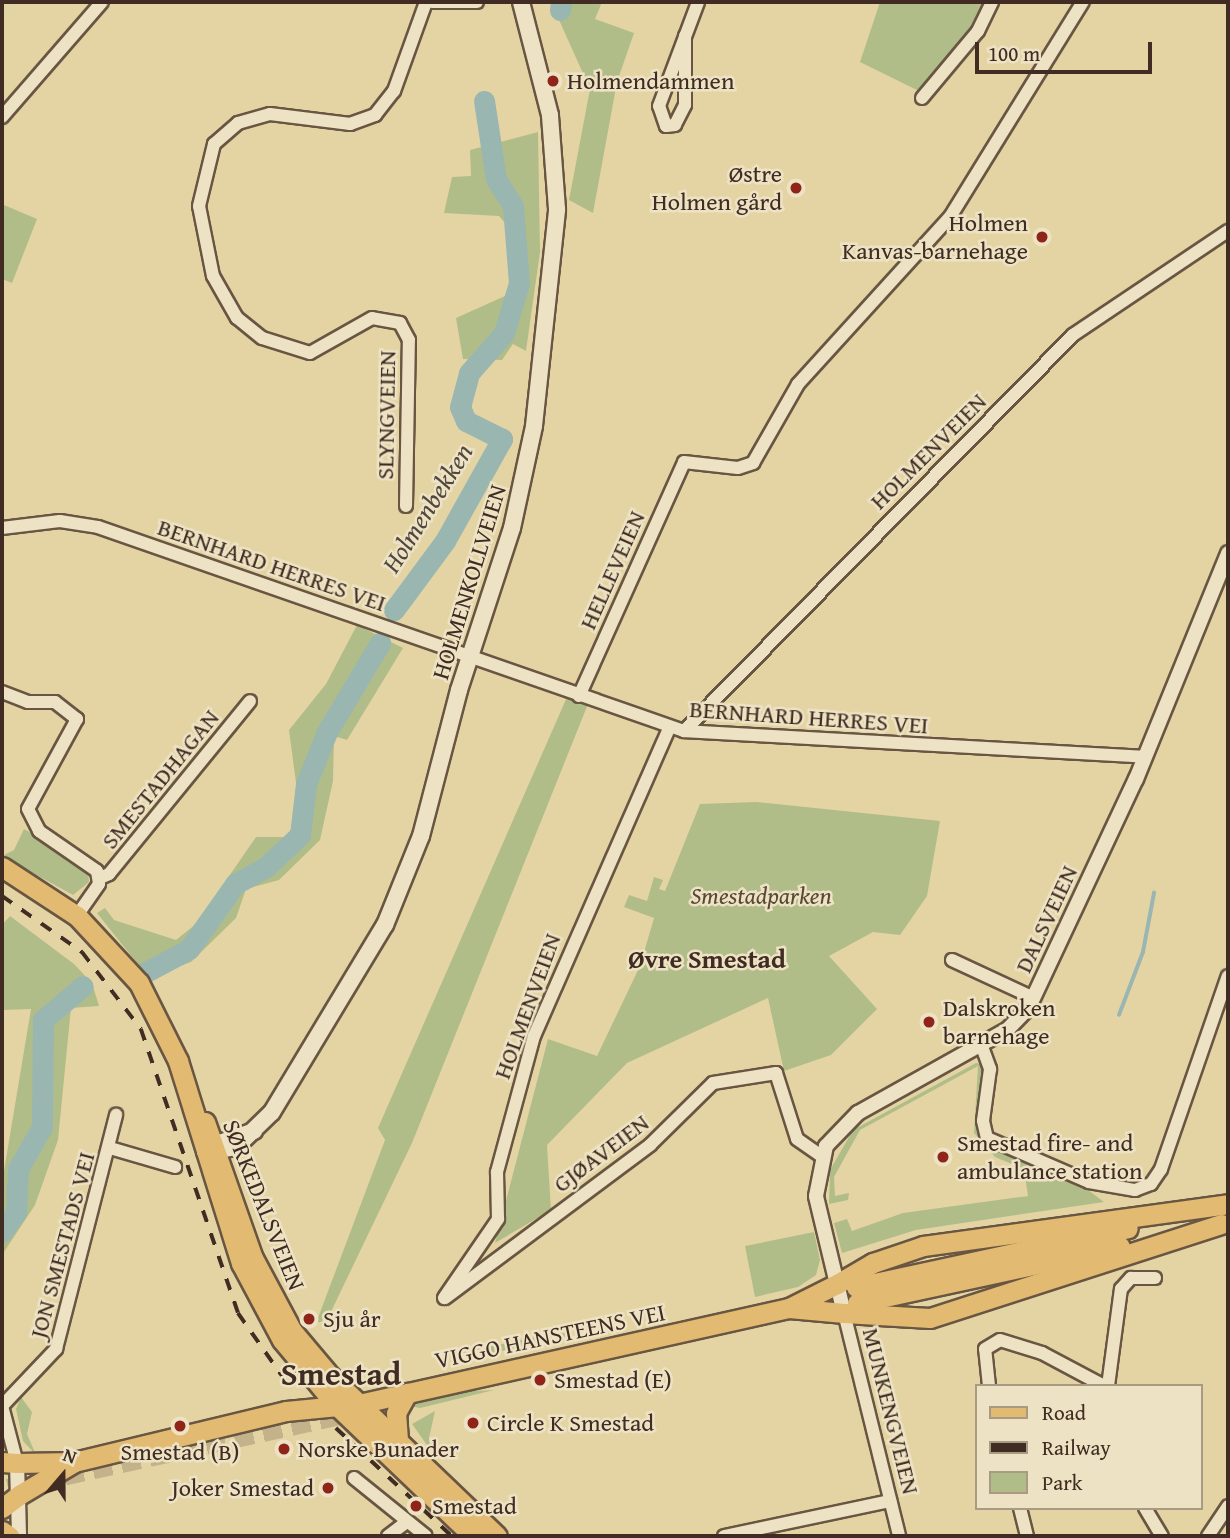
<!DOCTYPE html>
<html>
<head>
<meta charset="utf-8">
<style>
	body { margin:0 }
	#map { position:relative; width:1230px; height:1538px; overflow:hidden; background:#e4d4a4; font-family:"Gentium Book Plus",serif }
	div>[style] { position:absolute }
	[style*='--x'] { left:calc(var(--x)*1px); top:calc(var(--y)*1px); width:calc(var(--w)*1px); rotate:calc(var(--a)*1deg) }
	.green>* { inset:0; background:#b1bd88 }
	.stream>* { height:3.5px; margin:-1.75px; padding:0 1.75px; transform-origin:1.75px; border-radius:1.75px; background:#99b6b1 }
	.river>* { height:21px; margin:-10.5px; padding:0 10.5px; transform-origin:10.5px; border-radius:10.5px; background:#99b6b1 }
	.trunk-tunnel>* { height:19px; margin-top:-9.5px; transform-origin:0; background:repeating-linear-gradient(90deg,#c3b28a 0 19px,transparent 0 29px) }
	.roads { filter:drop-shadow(2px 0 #695642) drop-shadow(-2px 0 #695642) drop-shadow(0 2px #695642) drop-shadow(0 -2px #695642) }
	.minor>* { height:12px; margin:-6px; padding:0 6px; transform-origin:6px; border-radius:6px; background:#ede3c4 }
	.tertiary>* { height:14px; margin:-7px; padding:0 7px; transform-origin:7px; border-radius:7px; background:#ede3c4 }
	.secondary>* { height:16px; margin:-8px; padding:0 8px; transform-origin:8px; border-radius:8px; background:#ede3c4 }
	.primary>* { height:19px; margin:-9.5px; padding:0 9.5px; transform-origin:9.5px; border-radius:9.5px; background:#e2ba72 }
	.trunk>* { height:19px; margin:-9.5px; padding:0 9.5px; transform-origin:9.5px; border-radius:9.5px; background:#e2ba72 }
	.rail>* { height:3.5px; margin-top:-1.75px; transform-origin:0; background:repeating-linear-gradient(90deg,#402c22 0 12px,transparent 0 24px) }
	.dots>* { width:19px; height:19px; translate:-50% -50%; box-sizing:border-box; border:4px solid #ede3c4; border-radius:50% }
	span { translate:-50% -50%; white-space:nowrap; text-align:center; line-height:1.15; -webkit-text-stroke:5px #ede3c4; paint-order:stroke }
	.poi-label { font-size:24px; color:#402c22 }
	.left { translate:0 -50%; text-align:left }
	.right { translate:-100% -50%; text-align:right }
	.street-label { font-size:24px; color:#402c22 }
	.park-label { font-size:24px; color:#574936; font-style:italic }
	.water-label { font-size:26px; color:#52483f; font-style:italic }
	.neighbourhood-label { font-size:26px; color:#402c22; font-weight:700 }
	.district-label { font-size:32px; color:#402c22; font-weight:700 }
	.frame { position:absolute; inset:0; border:4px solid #402c22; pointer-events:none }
	.legend { position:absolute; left:975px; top:1384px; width:228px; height:126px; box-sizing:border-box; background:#ede3c4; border:2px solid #a89a83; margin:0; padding:9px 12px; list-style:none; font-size:21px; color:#402c22 }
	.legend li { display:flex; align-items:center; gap:14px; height:35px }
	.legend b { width:35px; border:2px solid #a89a83 }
	.north { position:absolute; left:28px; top:1440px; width:70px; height:70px; -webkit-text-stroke:5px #ede3c4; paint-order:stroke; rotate:20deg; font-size:19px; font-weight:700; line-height:28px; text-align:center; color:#402c22 }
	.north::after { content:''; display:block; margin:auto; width:24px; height:32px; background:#402c22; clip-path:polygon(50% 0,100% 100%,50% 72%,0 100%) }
	.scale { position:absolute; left:975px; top:42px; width:177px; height:32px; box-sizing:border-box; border:4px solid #402c22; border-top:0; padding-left:9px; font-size:21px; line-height:24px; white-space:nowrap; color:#402c22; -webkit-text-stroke:5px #ede3c4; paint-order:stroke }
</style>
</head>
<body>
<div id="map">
	<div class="green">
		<i style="clip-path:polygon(551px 2px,602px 2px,595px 19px,634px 33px,617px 82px,593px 213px,569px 200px,590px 89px)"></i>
		<i style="clip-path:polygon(880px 2px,987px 2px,979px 25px,923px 93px,860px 62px)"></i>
		<i style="clip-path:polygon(538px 132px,540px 252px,526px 351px,513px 344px,502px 360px,463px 359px,456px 318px,523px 288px,526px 247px,499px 216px,444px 213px,452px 177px,471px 176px,470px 150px)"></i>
		<i style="clip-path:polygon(4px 205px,37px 219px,12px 283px,2px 279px)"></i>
		<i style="clip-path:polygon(357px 625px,403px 648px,347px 740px,334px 736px,333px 781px,320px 840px,279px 880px,246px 889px,236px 918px,191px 962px,148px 977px,97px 913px,105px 908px,114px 920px,176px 940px,196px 924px,256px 837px,289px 837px,298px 798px,289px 730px,326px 684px)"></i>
		<i style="clip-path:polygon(567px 697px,588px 704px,412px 1143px,327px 1320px,316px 1323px,385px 1140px,378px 1128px)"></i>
		<i style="clip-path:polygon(756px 802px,940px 821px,927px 896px,900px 935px,873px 932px,829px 956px,877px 1009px,831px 1055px,784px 1071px,768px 998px,627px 1063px,547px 1145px,551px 1210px,495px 1243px,548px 1039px,597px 1056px,640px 966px,654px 918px,624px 907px,629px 895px,647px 901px,654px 877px,663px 880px,659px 889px,665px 891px,700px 804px)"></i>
		<i style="clip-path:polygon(24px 829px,67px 853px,88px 871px,89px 882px,73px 895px,2px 856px,14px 850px)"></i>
		<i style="clip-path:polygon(10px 916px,74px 964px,92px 983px,99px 1006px,71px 1008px,58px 1140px,35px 1205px,2px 1255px,2px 1183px,31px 1009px,2px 1010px,2px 925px)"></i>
		<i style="clip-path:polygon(976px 1063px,981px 1064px,984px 1075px,977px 1123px,987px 1146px,1080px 1184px,1104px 1202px,916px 1230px,842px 1253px,834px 1223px,847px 1219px,852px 1231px,903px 1213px,1028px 1196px,1024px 1169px,995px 1157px,974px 1133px,978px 1066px,860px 1130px,834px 1177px,835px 1196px,849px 1193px,848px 1200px,829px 1204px,830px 1170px,853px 1130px)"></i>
		<i style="clip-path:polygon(814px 1232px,820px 1260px,816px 1275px,798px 1287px,755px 1297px,745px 1246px)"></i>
		<i style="clip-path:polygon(565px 1331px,566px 1336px,489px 1354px,459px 1353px)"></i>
		<i style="clip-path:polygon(494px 1390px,420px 1408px,409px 1406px,454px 1392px)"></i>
		<i style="clip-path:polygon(21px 1397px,32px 1412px,27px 1434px,36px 1455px,23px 1441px,16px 1409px)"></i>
		<i style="clip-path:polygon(435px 1411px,429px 1438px,432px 1452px,412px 1424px)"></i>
	</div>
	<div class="stream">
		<i style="--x:1119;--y:1015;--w:67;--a:-69.1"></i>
		<i style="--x:1143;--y:952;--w:60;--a:-79.4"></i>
	</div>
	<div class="river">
		<i style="--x:560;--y:10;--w:8;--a:-83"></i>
		<i style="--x:394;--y:610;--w:86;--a:-53.5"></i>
		<i style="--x:445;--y:541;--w:117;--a:-60.8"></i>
		<i style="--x:502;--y:439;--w:40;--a:-153.4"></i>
		<i style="--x:466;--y:421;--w:15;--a:-113"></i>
		<i style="--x:460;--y:407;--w:35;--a:-75"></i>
		<i style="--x:469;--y:373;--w:53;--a:-48.8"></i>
		<i style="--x:504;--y:333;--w:52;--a:-73.3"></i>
		<i style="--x:519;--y:283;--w:77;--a:-94.5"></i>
		<i style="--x:513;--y:206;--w:32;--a:-122"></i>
		<i style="--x:496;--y:179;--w:79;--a:-98.7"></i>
		<i style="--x:146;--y:972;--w:49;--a:-28.1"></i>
		<i style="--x:189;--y:949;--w:80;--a:-54.7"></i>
		<i style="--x:235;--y:884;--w:35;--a:-29"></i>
		<i style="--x:266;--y:867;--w:47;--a:-43.3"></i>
		<i style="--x:300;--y:835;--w:51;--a:-83.3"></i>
		<i style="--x:306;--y:784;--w:56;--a:-68"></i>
		<i style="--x:327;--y:732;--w:104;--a:-59.2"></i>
		<i style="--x:2;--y:1232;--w:24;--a:-55"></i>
		<i style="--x:16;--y:1212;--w:43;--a:-87.3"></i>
		<i style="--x:18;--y:1169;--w:48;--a:-60.3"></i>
		<i style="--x:42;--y:1127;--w:107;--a:-89.5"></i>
		<i style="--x:43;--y:1020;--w:52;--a:-40.4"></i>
	</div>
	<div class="trunk-tunnel">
		<i style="--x:8;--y:1488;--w:359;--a:-12.4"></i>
	</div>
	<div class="roads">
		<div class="minor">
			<i style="--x:432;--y:2;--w:45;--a:0"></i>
			<i style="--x:685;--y:36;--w:69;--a:90"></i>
			<i style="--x:685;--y:105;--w:22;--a:117"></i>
			<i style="--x:675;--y:125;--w:9;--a:174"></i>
			<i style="--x:666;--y:126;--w:21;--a:-109"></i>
			<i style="--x:659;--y:106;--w:111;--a:-69.4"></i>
			<i style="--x:922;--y:98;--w:87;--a:-50.1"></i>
			<i style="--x:978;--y:31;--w:32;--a:-64"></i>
			<i style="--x:2;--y:117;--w:152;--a:-49"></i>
			<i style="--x:406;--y:506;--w:166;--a:-89"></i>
			<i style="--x:409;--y:340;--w:19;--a:-118"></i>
			<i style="--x:400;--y:323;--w:28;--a:-170"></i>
			<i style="--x:372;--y:318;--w:71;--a:150.6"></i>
			<i style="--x:310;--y:353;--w:50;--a:-162.6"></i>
			<i style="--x:262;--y:338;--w:32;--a:-141"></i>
			<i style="--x:237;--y:318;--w:48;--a:-119.7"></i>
			<i style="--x:213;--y:276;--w:71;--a:-101.3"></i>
			<i style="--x:199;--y:206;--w:64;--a:-76.4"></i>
			<i style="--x:214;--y:144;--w:32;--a:-41"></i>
			<i style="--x:238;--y:123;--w:33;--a:-16"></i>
			<i style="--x:270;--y:114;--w:81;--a:7.1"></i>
			<i style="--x:350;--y:124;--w:27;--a:-20"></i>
			<i style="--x:375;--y:115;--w:31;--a:-52"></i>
			<i style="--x:394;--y:91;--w:95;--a:-70.2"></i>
			<i style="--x:2;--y:528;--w:58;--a:-6.9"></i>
			<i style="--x:60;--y:521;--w:38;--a:9"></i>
			<i style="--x:98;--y:527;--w:620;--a:19.19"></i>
			<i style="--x:684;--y:731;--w:462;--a:3.2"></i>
			<i style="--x:2;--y:692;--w:28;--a:21"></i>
			<i style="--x:28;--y:702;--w:27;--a:0"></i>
			<i style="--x:55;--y:702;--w:28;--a:38"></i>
			<i style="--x:77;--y:719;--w:102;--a:118.6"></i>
			<i style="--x:28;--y:809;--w:25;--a:63"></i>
			<i style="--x:39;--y:831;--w:70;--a:34.6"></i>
			<i style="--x:97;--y:871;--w:13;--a:81"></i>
			<i style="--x:99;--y:884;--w:39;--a:125"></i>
			<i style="--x:579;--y:696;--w:256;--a:-65.8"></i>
			<i style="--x:684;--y:462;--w:54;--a:6.3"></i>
			<i style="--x:738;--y:468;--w:16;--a:-18"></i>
			<i style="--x:753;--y:463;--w:91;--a:-60.3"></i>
			<i style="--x:798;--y:384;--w:226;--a:-47.7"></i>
			<i style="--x:950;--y:217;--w:253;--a:-58.3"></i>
			<i style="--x:684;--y:731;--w:555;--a:-45.51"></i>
			<i style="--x:1073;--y:335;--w:187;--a:-33.9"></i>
			<i style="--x:100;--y:878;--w:10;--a:-24"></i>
			<i style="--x:109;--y:874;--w:223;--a:-50.8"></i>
			<i style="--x:952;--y:960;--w:90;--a:24.9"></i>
			<i style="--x:981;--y:1044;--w:27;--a:70"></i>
			<i style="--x:990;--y:1069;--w:52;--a:97.7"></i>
			<i style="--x:983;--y:1121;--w:17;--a:77"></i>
			<i style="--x:987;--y:1138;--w:111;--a:23.3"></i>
			<i style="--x:1089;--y:1182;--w:47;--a:9.9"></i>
			<i style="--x:1135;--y:1190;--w:17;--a:-21"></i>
			<i style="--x:1151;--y:1184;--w:18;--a:-56"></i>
			<i style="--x:1161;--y:1169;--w:204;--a:-70.9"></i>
			<i style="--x:110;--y:1148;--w:68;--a:16.3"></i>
			<i style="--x:444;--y:1298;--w:96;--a:-55.6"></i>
			<i style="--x:498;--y:1219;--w:47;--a:-91.2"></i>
			<i style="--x:497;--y:1172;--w:141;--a:-74.8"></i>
			<i style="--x:534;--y:1036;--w:336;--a:-66.3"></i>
			<i style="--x:445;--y:1298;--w:256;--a:-36.7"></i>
			<i style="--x:650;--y:1145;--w:88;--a:-44.5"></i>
			<i style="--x:713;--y:1083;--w:64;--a:-9"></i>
			<i style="--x:776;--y:1073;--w:69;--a:72.3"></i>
			<i style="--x:797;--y:1139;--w:29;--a:35"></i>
			<i style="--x:844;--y:1313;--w:230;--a:76.1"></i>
			<i style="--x:989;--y:1386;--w:37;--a:-96"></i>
			<i style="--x:985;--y:1349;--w:17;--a:-31"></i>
			<i style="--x:1000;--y:1340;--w:44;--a:17.2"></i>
			<i style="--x:1042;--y:1353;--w:70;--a:28"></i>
			<i style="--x:1108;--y:1386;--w:98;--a:-82.4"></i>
			<i style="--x:1121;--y:1289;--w:15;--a:-48"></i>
			<i style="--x:1131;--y:1278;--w:24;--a:0"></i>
			<i style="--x:2;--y:1406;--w:79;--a:-46.5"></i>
			<i style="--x:56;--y:1349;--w:242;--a:-75.6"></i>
			<i style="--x:2;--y:1406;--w:59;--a:75.3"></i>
			<i style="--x:354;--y:1478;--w:92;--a:38.9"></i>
			<i style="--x:1020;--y:1508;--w:29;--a:76"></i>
			<i style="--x:1145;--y:1508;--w:33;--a:59"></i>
			<i style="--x:388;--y:1536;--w:21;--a:-37"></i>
			<i style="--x:724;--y:1536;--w:170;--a:-11.9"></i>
			<i style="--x:1208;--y:1536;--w:36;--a:-56"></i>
		</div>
		<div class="tertiary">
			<i style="--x:844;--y:1313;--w:120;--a:-103.5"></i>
			<i style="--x:816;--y:1196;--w:51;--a:-78.7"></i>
			<i style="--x:826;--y:1146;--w:46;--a:-45.9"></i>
			<i style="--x:858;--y:1113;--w:172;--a:-29.2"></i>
			<i style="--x:1008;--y:1029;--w:30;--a:-46"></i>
			<i style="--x:1029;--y:1007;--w:252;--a:-64.9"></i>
			<i style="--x:1136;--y:779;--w:244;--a:-67.8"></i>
			<i style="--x:17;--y:1463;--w:73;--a:88.4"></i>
		</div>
		<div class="secondary">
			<i style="--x:205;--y:1148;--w:52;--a:-19.1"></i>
			<i style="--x:205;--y:1152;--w:31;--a:-9"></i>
			<i style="--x:236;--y:1147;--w:50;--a:-44.2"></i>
			<i style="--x:272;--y:1112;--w:218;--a:-58.9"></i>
			<i style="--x:385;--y:925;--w:96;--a:-68"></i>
			<i style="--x:421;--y:836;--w:151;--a:-75.4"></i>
			<i style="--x:459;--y:690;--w:170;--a:-71.9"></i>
			<i style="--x:512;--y:528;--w:104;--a:-77.8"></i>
			<i style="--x:534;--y:426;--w:218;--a:-83.9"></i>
			<i style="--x:557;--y:209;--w:94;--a:-94.3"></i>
			<i style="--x:550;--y:115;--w:117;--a:-104.4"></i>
		</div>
		<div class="primary">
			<i style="--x:2;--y:867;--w:90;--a:33.2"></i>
			<i style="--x:77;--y:916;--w:91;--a:47.2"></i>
			<i style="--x:139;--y:983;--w:87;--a:63.4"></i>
			<i style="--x:178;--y:1061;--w:212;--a:72.7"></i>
			<i style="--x:241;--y:1263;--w:87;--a:62"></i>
			<i style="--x:282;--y:1340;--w:85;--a:50.3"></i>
			<i style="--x:336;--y:1405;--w:190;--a:43.7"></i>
			<i style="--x:205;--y:1122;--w:144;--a:70.6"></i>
			<i style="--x:253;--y:1258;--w:83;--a:61.9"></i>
			<i style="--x:292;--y:1331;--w:59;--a:49.8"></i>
			<i style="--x:330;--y:1376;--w:231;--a:43.8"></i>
			<i style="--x:789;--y:1308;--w:55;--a:5.2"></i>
			<i style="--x:398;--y:1440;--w:27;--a:-94"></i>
			<i style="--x:396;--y:1413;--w:23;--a:-61"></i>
			<i style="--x:17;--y:1463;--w:57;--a:-1"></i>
			<i style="--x:74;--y:1462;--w:218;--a:-13.5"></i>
			<i style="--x:286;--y:1411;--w:73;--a:-5.5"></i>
			<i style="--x:359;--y:1404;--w:441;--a:-12.6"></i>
			<i style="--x:789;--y:1308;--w:54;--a:-26.6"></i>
			<i style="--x:19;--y:1495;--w:63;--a:-30.7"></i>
		</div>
		<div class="trunk">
			<i style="--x:837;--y:1284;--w:42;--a:-30.3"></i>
			<i style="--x:873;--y:1263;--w:53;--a:-18.8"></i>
			<i style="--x:923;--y:1246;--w:308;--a:-7.8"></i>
			<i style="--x:856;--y:1287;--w:278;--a:-12.2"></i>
			<i style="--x:857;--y:1303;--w:269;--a:-12.2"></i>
			<i style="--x:844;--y:1313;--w:86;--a:3.3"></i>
			<i style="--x:930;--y:1318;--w:306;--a:-17.9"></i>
			<i style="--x:2;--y:1462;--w:15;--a:4"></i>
			<i style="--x:2;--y:1508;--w:21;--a:-37"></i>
			<i style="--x:2;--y:1531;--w:9;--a:36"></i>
		</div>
	</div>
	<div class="rail">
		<i style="--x:2;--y:896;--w:98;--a:35"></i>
		<i style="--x:82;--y:952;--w:97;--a:52.5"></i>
		<i style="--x:141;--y:1029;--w:300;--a:71.1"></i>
		<i style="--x:238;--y:1313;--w:90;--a:54.9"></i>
		<i style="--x:336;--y:1428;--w:158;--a:43"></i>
	</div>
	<div class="dots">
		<i style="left:553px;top:81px;background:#8f2418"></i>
		<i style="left:796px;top:188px;background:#8f2418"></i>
		<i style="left:1042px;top:237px;background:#8f2418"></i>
		<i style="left:929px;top:1022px;background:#8f2418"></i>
		<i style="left:943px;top:1157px;background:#8f2418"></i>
		<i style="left:309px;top:1319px;background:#8f2418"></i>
		<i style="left:540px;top:1380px;background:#8f2418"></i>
		<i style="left:473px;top:1423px;background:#8f2418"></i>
		<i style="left:180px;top:1426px;background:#8f2418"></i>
		<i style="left:284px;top:1449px;background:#8f2418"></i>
		<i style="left:328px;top:1488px;background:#8f2418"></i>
		<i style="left:416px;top:1506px;background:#8f2418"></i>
	</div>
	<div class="poi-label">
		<span class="left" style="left:567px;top:81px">Holmendammen</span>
		<span class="right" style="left:782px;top:188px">Østre<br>Holmen gård</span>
		<span class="right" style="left:1028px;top:237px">Holmen<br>Kanvas-barnehage</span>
		<span class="left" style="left:943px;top:1022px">Dalskroken<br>barnehage</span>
		<span class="left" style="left:957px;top:1157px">Smestad fire- and<br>ambulance station</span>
		<span class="left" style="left:323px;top:1319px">Sju år</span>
		<span class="left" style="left:554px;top:1380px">Smestad (E)</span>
		<span class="left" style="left:487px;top:1423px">Circle K Smestad</span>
		<span class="left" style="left:298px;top:1449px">Norske Bunader</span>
		<span style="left:180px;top:1452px">Smestad (B)</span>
		<span class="right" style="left:314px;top:1488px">Joker Smestad</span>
		<span class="left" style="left:432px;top:1506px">Smestad</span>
	</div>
	<div class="street-label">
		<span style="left:386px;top:415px;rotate:-89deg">SLYNGVEIEN</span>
		<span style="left:928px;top:451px;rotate:-45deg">HOLMENVEIEN</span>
		<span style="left:272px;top:565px;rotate:19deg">BERNHARD HERRES VEI</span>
		<span style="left:612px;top:570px;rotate:-66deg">HELLEVEIEN</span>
		<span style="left:469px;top:582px;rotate:-73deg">HOLMENKOLLVEIEN</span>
		<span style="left:809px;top:717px;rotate:4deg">BERNHARD HERRES VEI</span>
		<span style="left:160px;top:779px;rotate:-51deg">SMESTADHAGAN</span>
		<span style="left:1046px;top:919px;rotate:-65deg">DALSVEIEN</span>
		<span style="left:527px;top:1006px;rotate:-70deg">HOLMENVEIEN</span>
		<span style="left:601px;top:1153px;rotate:-37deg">GJØAVEIEN</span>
		<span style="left:264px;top:1205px;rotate:68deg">SØRKEDALSVEIEN</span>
		<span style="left:62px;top:1245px;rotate:-75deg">JON SMESTADS VEI</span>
		<span style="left:550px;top:1336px;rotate:-12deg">VIGGO HANSTEENS VEI</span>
		<span style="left:891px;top:1411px;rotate:76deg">MUNKENGVEIEN</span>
	</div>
	<div class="park-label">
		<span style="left:761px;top:896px">Smestadparken</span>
	</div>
	<div class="water-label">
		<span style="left:427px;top:508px;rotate:-58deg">Holmenbekken</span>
	</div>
	<div class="neighbourhood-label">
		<span style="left:707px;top:959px">Øvre Smestad</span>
	</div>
	<div class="district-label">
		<span style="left:341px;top:1374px">Smestad</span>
	</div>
	<div class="frame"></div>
	<ul class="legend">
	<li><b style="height:9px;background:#e2ba72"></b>Road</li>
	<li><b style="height:9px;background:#402c22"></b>Railway</li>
	<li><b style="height:19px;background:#b1bd88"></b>Park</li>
	</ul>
	<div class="north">N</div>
	<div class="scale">100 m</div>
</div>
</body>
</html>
